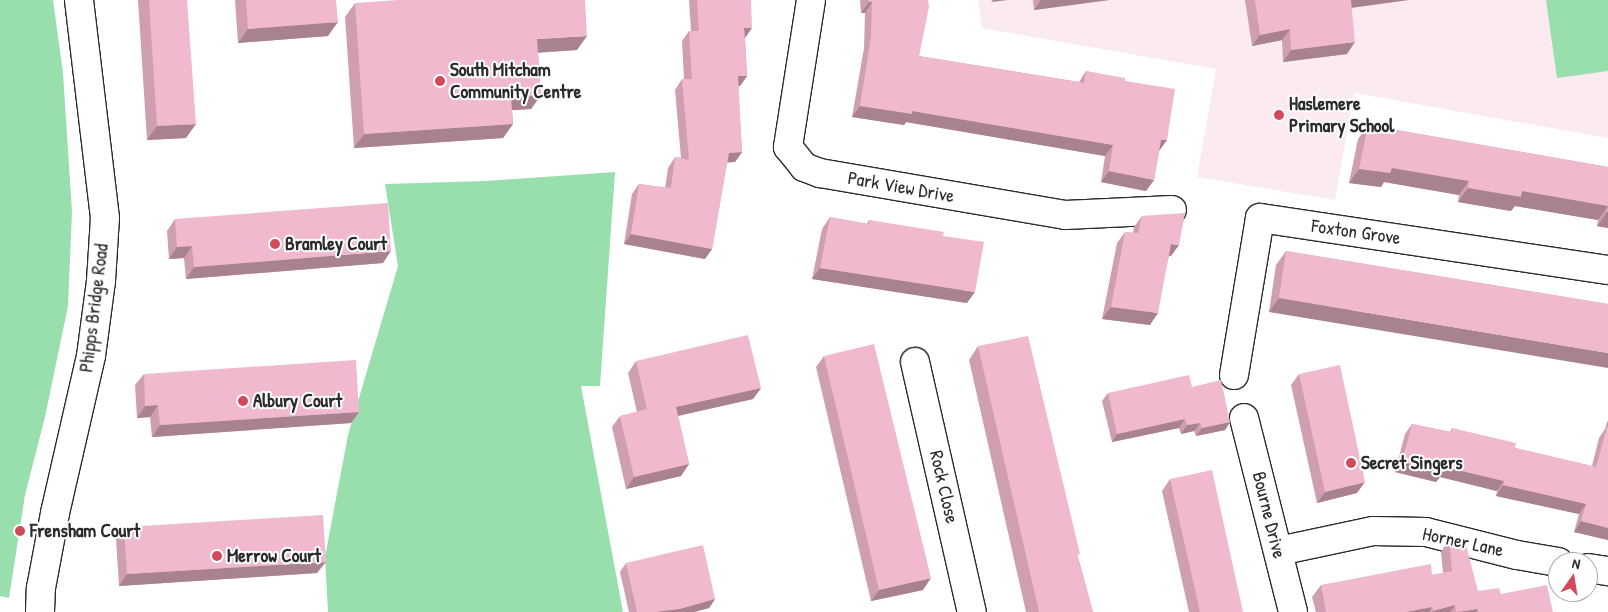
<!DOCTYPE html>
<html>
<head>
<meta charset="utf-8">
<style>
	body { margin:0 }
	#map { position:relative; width:1608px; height:612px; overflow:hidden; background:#fff; font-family:"Patrick Hand",sans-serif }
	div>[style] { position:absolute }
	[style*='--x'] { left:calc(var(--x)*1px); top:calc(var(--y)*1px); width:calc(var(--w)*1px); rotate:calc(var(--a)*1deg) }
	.built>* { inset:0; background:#fbeaf0 }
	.green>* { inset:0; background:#98dfad }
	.roads { filter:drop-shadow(1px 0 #2b2b2b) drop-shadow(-1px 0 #2b2b2b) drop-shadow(0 1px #2b2b2b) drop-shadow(0 -1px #2b2b2b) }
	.minor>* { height:28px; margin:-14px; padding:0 14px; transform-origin:14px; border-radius:14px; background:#fff }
	.wall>* { inset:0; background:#cf9fb1 }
	.shaded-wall>* { inset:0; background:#a98290 }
	.building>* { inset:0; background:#f1b9ce }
	.dots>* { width:14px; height:14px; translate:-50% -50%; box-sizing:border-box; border:2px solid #fff; border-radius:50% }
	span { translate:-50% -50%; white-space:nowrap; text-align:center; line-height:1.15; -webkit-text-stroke:4px #fff; paint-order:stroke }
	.poi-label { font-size:19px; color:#2b2b2b; font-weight:700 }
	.left { translate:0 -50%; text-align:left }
	.street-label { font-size:19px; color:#2b2b2b }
	.north { position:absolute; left:1548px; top:552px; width:50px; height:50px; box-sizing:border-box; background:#fff; border:1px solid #aaa; border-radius:50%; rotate:13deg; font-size:14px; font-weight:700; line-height:20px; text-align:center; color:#2b2b2b }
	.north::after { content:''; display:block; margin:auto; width:18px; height:22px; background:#d1495b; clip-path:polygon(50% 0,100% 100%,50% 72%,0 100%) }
</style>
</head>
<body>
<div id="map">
	<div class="built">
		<i style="clip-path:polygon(978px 0,1608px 0,1608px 138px,1354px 93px,1335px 200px,1197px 177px,1216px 69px,982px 28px)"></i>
	</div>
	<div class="green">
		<i style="clip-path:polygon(0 0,53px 0,63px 73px,72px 212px,68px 306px,45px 417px,25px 495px,9px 598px,0 596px)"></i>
		<i style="clip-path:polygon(1546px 0,1608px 0,1608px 71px,1557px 78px)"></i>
		<i style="clip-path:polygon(615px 172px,600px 386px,581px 386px,623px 612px,328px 612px,325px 557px,348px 435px,398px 266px,385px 184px,486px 181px)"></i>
	</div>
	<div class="roads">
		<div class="minor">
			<i style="--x:811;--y:0;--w:149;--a:98.9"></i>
			<i style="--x:788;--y:147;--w:26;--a:51"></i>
			<i style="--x:804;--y:167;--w:17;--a:21"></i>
			<i style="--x:820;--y:173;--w:249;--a:9.7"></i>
			<i style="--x:1065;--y:215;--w:107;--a:-2.7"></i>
			<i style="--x:915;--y:362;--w:256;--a:77.2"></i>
			<i style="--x:1234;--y:375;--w:159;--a:-80.6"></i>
			<i style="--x:1260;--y:218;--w:352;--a:8.5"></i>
			<i style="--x:1244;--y:418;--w:200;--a:75.8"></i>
			<i style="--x:1279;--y:551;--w:96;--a:-12"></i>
			<i style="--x:1373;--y:531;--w:53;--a:1.1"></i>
			<i style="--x:1426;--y:532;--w:94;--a:14.2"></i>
			<i style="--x:1517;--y:555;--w:42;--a:9.7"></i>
			<i style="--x:1588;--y:568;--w:20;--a:9"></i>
			<i style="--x:40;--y:612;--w:24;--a:-88"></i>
			<i style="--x:41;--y:588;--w:76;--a:-79.4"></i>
			<i style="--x:55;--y:513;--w:161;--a:-77.1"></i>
			<i style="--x:91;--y:356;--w:76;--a:-82.4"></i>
			<i style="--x:101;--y:281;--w:63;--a:-86.4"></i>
			<i style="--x:105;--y:218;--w:220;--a:-96.8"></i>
		</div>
	</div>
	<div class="wall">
		<i style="clip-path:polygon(138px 0,187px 0,186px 138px,147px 140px)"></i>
		<i style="clip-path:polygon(235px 0,336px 0,328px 36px,238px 43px)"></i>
		<i style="clip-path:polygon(689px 0,751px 0,745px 38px,747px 76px,740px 86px,738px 86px,742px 152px,735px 162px,727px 162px,712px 249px,705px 259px,624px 244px,632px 194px,639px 184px,665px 188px,668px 168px,675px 157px,681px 158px,675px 90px,682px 79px,684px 79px,682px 41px,689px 31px,691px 31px)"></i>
		<i style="clip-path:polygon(860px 0,928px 0,919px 56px,1079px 82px,1086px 71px,1125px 81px,1167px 140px,1159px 151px,1154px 180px,1146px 191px,1101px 182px,1105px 156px,906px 122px,904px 125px,852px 117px,864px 48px,865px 13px,861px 13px)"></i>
		<i style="clip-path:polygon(1033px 0,1109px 0,1034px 10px)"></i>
		<i style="clip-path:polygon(1245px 0,1408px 0,1351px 8px,1347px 54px,1283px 62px,1282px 40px,1252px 46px)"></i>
		<i style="clip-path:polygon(355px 3px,577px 50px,538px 53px,541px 95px,531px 109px,512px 110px,513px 124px,503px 138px,354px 148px,345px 17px)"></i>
		<i style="clip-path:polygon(1368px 125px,1608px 167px,1608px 228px,1597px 226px,1598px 220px,1515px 206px,1511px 211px,1458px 202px,1459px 195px,1384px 182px,1381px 187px,1349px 183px,1358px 139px)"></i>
		<i style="clip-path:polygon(1142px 216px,1171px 256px,1169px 256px,1150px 325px,1102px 319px,1117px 243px,1125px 232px,1133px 233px,1134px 227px)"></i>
		<i style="clip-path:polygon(830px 217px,867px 224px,869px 220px,943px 236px,967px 303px,812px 279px,822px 229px)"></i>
		<i style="clip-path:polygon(175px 219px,383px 263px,186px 279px,184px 258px,169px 259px,167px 231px)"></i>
		<i style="clip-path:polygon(1286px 251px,1608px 304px,1269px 312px,1276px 265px)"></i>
		<i style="clip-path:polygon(978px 346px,1078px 557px,1093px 612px,1026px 612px,969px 360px)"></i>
		<i style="clip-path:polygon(824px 356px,923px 590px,871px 601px,816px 367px)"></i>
		<i style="clip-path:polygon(636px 361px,761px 388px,753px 399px,678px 416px,689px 464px,681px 476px,626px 489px,612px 427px,620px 416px,637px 412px,628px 373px)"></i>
		<i style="clip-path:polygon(144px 374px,359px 412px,351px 423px,152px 437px,150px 417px,137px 418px,135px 385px)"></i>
		<i style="clip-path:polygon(1299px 374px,1357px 493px,1317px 503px,1291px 385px)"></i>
		<i style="clip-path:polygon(1192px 387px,1230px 422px,1225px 430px,1196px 436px,1194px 431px,1181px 434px,1179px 428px,1112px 442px,1102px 401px,1108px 393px)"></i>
		<i style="clip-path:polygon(1608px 421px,1608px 540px,1574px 532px,1579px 514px,1496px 496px,1497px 491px,1440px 477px,1436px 482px,1395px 472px,1405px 434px,1412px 424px,1450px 432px,1452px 428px,1515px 448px,1592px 466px,1599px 438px,1605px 429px,1607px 422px)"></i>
		<i style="clip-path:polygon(1170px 479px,1243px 612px,1189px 612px,1162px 491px)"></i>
		<i style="clip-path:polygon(124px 527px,317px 573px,119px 586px,116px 539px)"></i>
		<i style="clip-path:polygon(1449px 540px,1478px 591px,1501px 594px,1553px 612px,1316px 612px,1312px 597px,1321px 585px,1432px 575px,1443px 573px,1441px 552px)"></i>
		<i style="clip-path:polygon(626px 563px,715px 599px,709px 608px,694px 612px,629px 612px,620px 572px)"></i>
	</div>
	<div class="shaded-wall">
		<i style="clip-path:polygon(993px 0,1008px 0,991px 2px)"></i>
		<i style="clip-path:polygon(1041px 0,1109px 0,1034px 10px)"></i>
		<i style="clip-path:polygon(1348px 0,1408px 0,1342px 9px)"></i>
		<i style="clip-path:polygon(869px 2px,872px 2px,865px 13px,861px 13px)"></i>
		<i style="clip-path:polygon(338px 22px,328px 36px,238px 43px,248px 29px)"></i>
		<i style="clip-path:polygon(744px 28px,752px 28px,745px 38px)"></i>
		<i style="clip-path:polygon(1290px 29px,1282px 40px,1252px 46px,1260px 35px)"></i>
		<i style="clip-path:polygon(587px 36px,577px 50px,528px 53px,537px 39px)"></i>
		<i style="clip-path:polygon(1355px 42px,1347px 54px,1283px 62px,1291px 50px)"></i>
		<i style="clip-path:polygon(738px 76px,747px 76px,740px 86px,730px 87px)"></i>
		<i style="clip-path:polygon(541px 95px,531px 109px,501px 111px,511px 97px)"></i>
		<i style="clip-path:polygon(860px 106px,912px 111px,1113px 145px,1105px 156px,906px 122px,904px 125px,852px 117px)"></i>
		<i style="clip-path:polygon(196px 124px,186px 138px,147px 140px,157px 126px)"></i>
		<i style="clip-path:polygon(513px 124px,503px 138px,354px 148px,364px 134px)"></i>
		<i style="clip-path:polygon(1161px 140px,1167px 140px,1159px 151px)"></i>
		<i style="clip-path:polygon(742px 152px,735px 162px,722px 163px,729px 153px)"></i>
		<i style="clip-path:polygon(1392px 168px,1469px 181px,1459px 195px,1384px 182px,1381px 187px,1349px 183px,1359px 169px)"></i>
		<i style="clip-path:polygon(1109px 171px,1154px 180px,1146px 191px,1101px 182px)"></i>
		<i style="clip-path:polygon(1468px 188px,1522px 191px,1608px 206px,1598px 220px,1515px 206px,1511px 211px,1458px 202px)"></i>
		<i style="clip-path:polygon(1607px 212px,1608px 212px,1608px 228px,1597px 226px)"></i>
		<i style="clip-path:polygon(631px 234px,712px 249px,705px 259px,624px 244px)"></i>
		<i style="clip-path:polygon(1171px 244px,1179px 245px,1171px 256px,1163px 255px)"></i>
		<i style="clip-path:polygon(192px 246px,184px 258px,169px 259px,177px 247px)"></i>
		<i style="clip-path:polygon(391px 251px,383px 263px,186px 279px,194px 267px)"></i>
		<i style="clip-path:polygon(820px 268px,975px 292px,967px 303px,812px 279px)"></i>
		<i style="clip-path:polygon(1279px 298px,1608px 353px,1608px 368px,1269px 312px)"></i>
		<i style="clip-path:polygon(1111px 307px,1158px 313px,1150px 325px,1102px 319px)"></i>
		<i style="clip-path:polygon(761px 388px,753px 399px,668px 418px,676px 407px)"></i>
		<i style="clip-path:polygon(158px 405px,150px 417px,137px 418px,145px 406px)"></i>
		<i style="clip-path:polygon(359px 412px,351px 423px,152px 437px,160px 425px)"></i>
		<i style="clip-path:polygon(1185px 419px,1179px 428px,1112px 442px,1117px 434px)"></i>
		<i style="clip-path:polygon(1230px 422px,1225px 430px,1196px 436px,1202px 428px)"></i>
		<i style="clip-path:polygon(1200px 423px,1194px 431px,1181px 434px,1187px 425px)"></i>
		<i style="clip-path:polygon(1402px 462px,1445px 467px,1504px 481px,1497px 491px,1440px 477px,1436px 482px,1395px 472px)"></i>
		<i style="clip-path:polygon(689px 464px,681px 476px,626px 489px,634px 477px)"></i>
		<i style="clip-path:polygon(1365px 482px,1357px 493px,1317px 503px,1325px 492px)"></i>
		<i style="clip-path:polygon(1503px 485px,1586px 504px,1579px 514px,1496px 496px)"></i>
		<i style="clip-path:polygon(1581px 521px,1608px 528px,1608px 540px,1574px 532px)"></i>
		<i style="clip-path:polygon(326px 562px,317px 573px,119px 586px,127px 574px)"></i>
		<i style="clip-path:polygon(931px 578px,923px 590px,871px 601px,879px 590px)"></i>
		<i style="clip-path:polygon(715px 599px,709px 608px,694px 612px,655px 612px)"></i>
		<i style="clip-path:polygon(1455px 605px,1450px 612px,1432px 612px,1433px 611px)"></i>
		<i style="clip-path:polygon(1432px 607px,1429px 612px,1406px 612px)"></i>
		<i style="clip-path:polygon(1478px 609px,1476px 612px,1461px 612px)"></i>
	</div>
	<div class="building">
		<i style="clip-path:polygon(149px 0,187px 0,196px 124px,157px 126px)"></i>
		<i style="clip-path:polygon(246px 0,336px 0,338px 22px,248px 29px)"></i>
		<i style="clip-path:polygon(399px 0,585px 0,587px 36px,537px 39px,541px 95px,511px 97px,513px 124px,364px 134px,355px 3px)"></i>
		<i style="clip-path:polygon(697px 0,751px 0,752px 28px,744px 28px,747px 76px,738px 76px,742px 152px,729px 153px,712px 249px,631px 234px,639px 184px,671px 188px,675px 157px,689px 160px,682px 79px,692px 79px,689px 31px,699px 31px)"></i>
		<i style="clip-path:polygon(868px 0,928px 0,929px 7px,919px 56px,1084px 83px,1086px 71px,1125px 78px,1125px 81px,1175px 89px,1167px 140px,1161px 140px,1154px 180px,1109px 171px,1113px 145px,912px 111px,912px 114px,860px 106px,871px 37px,872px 2px,869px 2px)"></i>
		<i style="clip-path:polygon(1255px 0,1351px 0,1355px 42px,1291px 50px,1290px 29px,1260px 35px)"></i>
		<i style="clip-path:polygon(1368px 125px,1608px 167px,1608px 212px,1607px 212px,1608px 206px,1522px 191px,1521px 197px,1468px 188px,1469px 181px,1392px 168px,1390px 173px,1359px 169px)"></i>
		<i style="clip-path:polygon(388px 203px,391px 251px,194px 267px,192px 246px,177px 247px,175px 219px)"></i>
		<i style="clip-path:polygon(1185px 213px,1179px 245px,1171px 244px,1158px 313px,1111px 307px,1125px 232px,1138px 233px,1142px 216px)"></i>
		<i style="clip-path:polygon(830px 217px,869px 224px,869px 220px,944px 232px,943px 236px,984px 242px,975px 292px,820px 268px)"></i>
		<i style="clip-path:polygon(1286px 251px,1608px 304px,1608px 353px,1279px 298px)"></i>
		<i style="clip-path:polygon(748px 335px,761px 388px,676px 407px,689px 464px,634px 477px,620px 416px,647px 409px,636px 361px)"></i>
		<i style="clip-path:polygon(1028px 336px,1080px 554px,1077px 555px,1093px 612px,1039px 612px,978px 346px)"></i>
		<i style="clip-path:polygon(874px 344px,931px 578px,879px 590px,824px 356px)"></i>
		<i style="clip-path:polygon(356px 360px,359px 412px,160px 425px,158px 405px,145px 406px,144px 374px)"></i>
		<i style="clip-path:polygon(1340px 365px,1365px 482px,1325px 492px,1299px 374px)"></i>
		<i style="clip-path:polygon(1189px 375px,1192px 387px,1221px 380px,1230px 422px,1202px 428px,1200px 423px,1187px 425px,1185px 419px,1117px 434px,1108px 393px)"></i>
		<i style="clip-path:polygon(1412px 424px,1452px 432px,1452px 428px,1516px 443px,1515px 448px,1596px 467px,1607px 427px,1608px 427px,1608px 528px,1581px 521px,1586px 504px,1503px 485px,1504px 481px,1445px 467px,1444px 472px,1402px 462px)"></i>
		<i style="clip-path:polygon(1212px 470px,1243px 612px,1200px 612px,1170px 479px)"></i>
		<i style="clip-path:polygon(323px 515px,326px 562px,127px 574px,124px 527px)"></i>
		<i style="clip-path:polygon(1449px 540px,1466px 545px,1478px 591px,1499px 588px,1501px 594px,1547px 585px,1553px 612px,1478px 612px,1478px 609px,1456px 612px,1455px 605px,1433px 611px,1432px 607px,1406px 612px,1326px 612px,1321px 585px,1431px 564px,1432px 575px,1452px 571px)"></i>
		<i style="clip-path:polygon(703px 545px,715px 599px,680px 609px,655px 612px,637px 612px,626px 563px)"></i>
	</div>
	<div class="dots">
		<i style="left:440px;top:81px;background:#d1495b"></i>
		<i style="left:1279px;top:115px;background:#d1495b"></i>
		<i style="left:275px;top:244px;background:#d1495b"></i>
		<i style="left:243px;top:401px;background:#d1495b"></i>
		<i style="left:1351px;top:463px;background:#d1495b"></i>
		<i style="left:20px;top:531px;background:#d1495b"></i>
		<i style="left:217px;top:556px;background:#d1495b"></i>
	</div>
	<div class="poi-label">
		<span class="left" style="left:450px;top:81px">South Mitcham<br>Community Centre</span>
		<span class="left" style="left:1289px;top:115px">Haslemere<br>Primary School</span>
		<span class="left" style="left:285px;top:244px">Bramley Court</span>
		<span class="left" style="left:253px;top:401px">Albury Court</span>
		<span class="left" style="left:1361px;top:463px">Secret Singers</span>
		<span class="left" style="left:30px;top:531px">Frensham Court</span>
		<span class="left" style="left:227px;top:556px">Merrow Court</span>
	</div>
	<div class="street-label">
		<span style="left:901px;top:187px;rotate:10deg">Park View Drive</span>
		<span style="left:1356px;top:232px;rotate:8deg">Foxton Grove</span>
		<span style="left:94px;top:308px;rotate:-83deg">Phipps Bridge Road</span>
		<span style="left:944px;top:487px;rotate:77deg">Rock Close</span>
		<span style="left:1269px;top:515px;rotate:76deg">Bourne Drive</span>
		<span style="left:1463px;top:542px;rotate:12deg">Horner Lane</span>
	</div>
	<div class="north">N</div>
</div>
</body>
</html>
